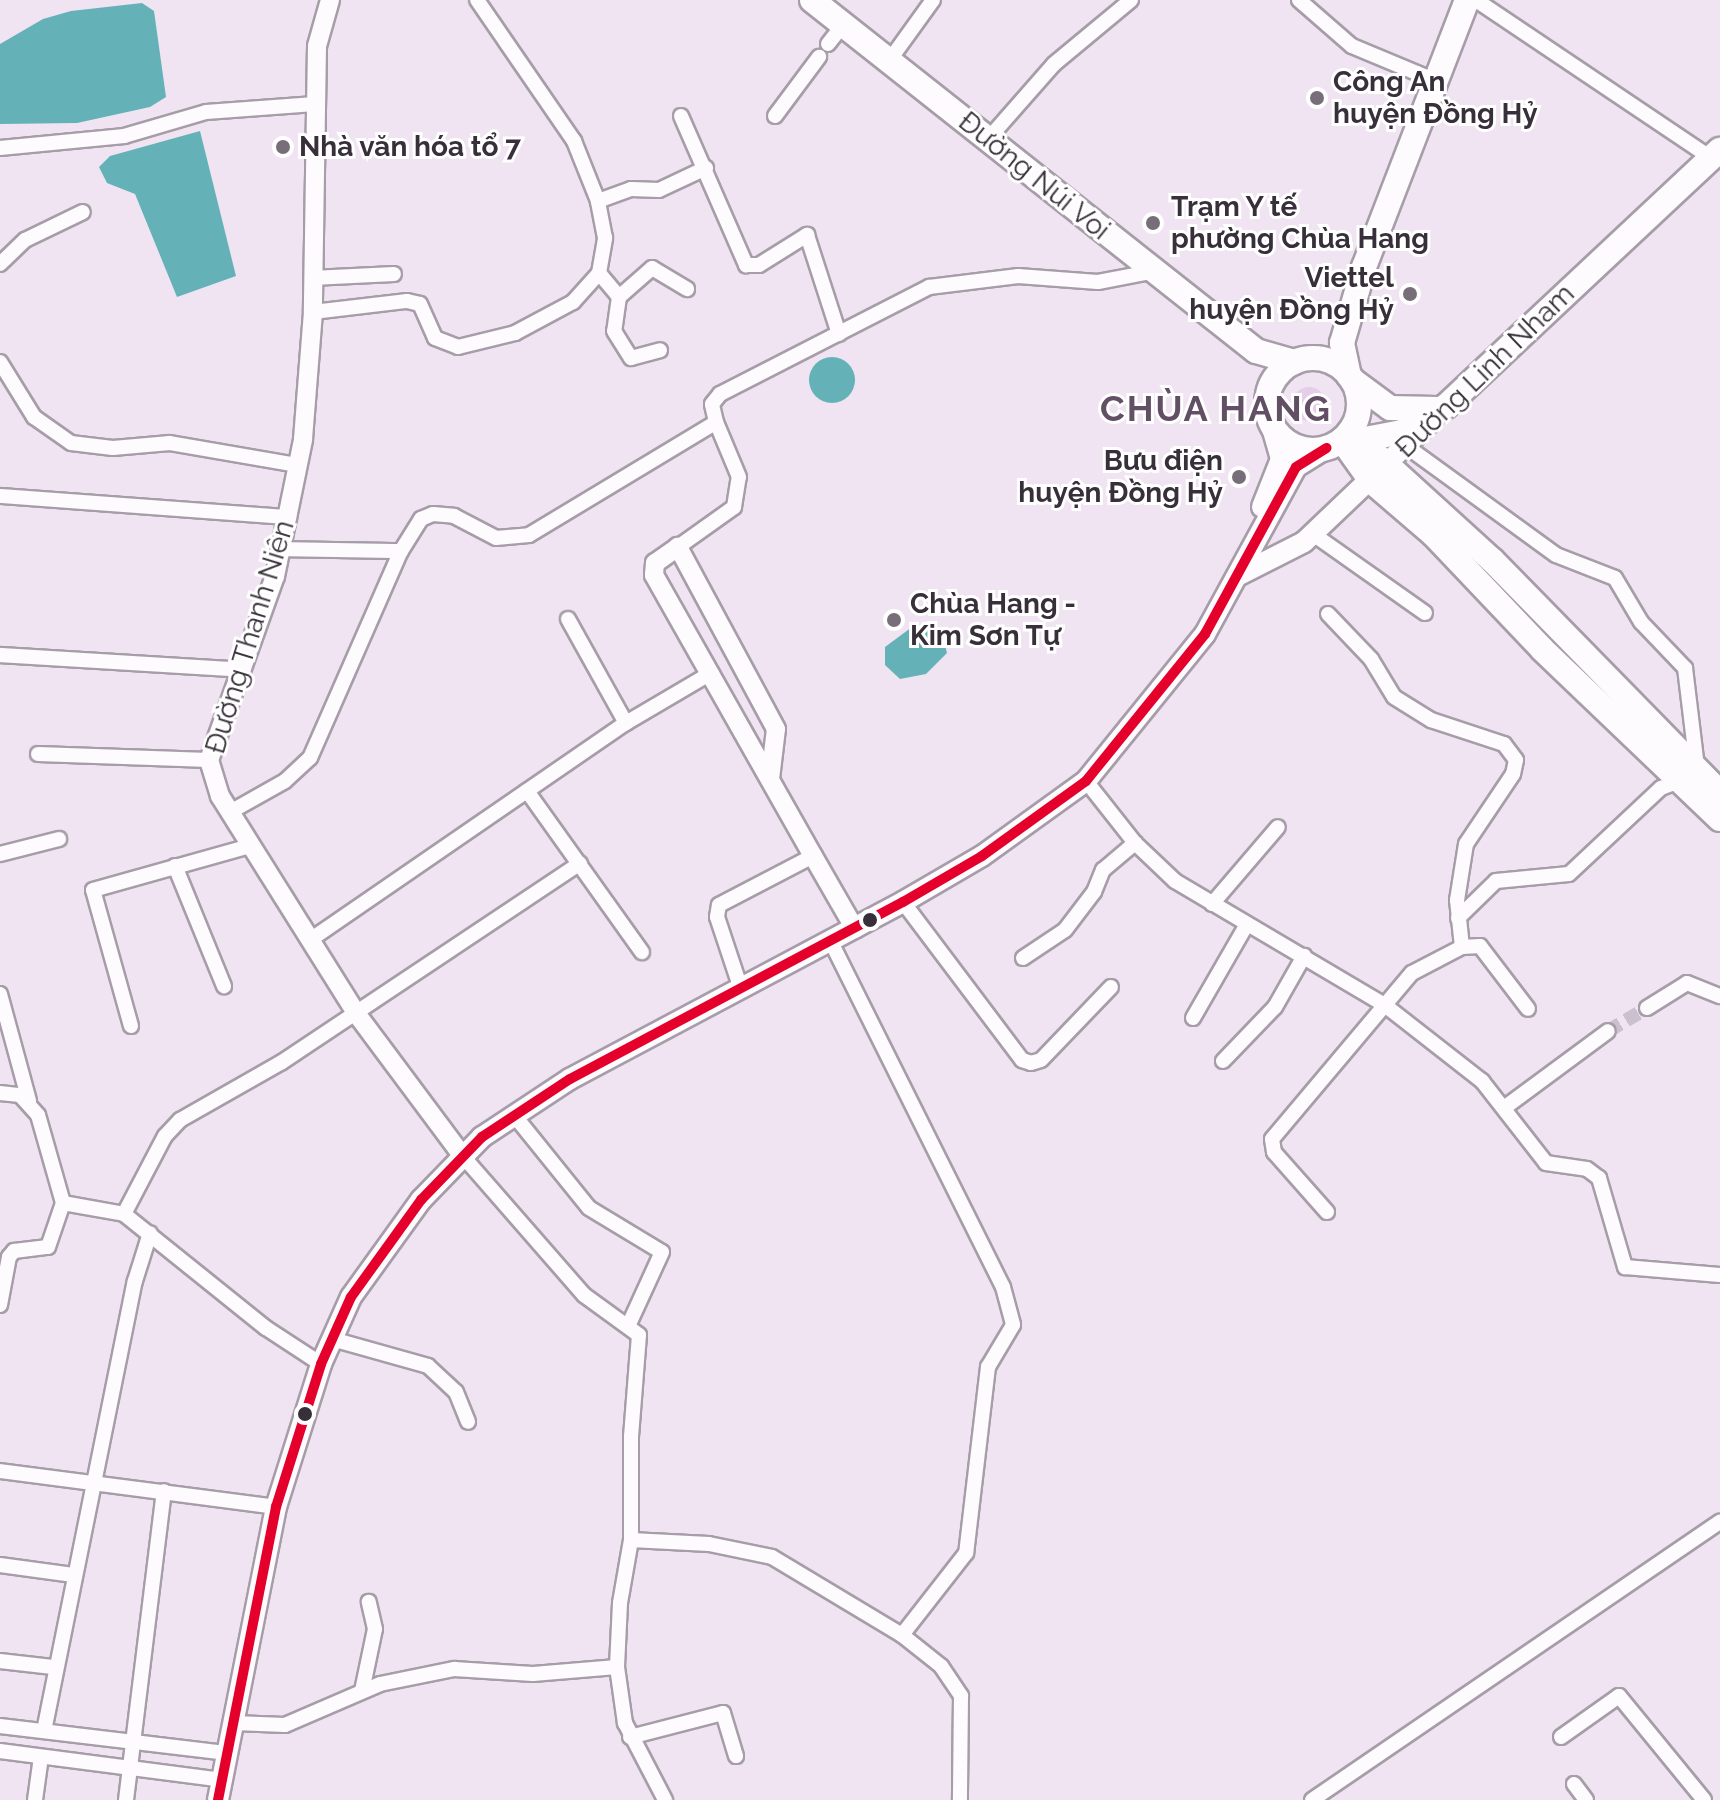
<!DOCTYPE html>
<html>
<head>
<meta charset="utf-8">
<style>
	body { margin:0 }
	#map { position:relative; width:1720px; height:1800px; overflow:hidden; background:#f0e4f2; font-family:Raleway,sans-serif }
	div>[style] { position:absolute }
	[style*='--x'] { left:calc(var(--x)*1px); top:calc(var(--y)*1px); width:calc(var(--w)*1px); rotate:calc(var(--a)*1deg) }
	.green>* { inset:0; background:#e5cee9 }
	.round { border-radius:50% }
	.water>* { inset:0; background:#64b2b7 }
	.minor-tunnel>* { height:14px; margin-top:-7px; transform-origin:0; background:repeating-linear-gradient(90deg,#cbc0cd 0 14px,transparent 0 21px) }
	.roads { filter:drop-shadow(2px 0 #a69da8) drop-shadow(-2px 0 #a69da8) drop-shadow(0 2px #a69da8) drop-shadow(0 -2px #a69da8) }
	.minor>* { height:14px; margin:-7px; padding:0 7px; transform-origin:7px; border-radius:7px; background:#fdfbfd }
	.tertiary>* { height:18px; margin:-9px; padding:0 9px; transform-origin:9px; border-radius:9px; background:#fdfbfd }
	.secondary>* { height:20px; margin:-10px; padding:0 10px; transform-origin:10px; border-radius:10px; background:#fdfbfd }
	.primary>* { height:24px; margin:-12px; padding:0 12px; transform-origin:12px; border-radius:12px; background:#fdfbfd }
	.primary>.ring { margin:-12px; padding:0; box-sizing:content-box; background:none; border:24px solid #fdfbfd; border-radius:50% }
	.trunk>* { height:24px; margin:-12px; padding:0 12px; transform-origin:12px; border-radius:12px; background:#fdfbfd }
	.bus-1>* { height:10px; margin:-5px; padding:0 5px; transform-origin:5px; border-radius:5px; background:#e4002b }
	.dots>* { width:22px; height:22px; translate:-50% -50%; box-sizing:border-box; border:4px solid #fff; border-radius:50% }
	span { translate:-50% -50%; white-space:nowrap; text-align:center; line-height:1.15; -webkit-text-stroke:6px #fff; paint-order:stroke }
	.poi-label { font-size:28px; color:#372f39; font-weight:700 }
	.left { translate:0 -50%; text-align:left }
	.right { translate:-100% -50%; text-align:right }
	.street-label { font-size:28px; color:#372f39 }
	.district-label { font-size:36px; color:#624f66; font-weight:700; letter-spacing:2px }
</style>
</head>
<body>
<div id="map">
	<div class="green">
		<i class="round" style="left:1292px;top:387px;width:34px;height:34px"></i>
	</div>
	<div class="water">
		<i style="clip-path:polygon(142px 3px,154px 11px,166px 97px,150px 107px,77px 123px,0 124px,0 44px,43px 19px,71px 11px)"></i>
		<i style="clip-path:polygon(200px 131px,236px 276px,177px 297px,135px 194px,107px 183px,99px 167px,110px 156px)"></i>
		<i class="round" style="left:809px;top:357px;width:46px;height:46px"></i>
		<i style="clip-path:polygon(912px 627px,942px 633px,947px 653px,926px 674px,900px 679px,885px 665px,885px 647px)"></i>
	</div>
	<div class="minor-tunnel">
		<i style="--x:1608;--y:1031;--w:45;--a:-30.5"></i>
	</div>
	<div class="roads">
		<div class="minor">
			<i style="--x:1299;--y:0;--w:70;--a:41"></i>
			<i style="--x:1352;--y:46;--w:91;--a:22.6"></i>
			<i style="--x:1476;--y:0;--w:283;--a:33.9"></i>
			<i style="--x:828;--y:44;--w:24;--a:-52"></i>
			<i style="--x:889;--y:61;--w:75;--a:-54.2"></i>
			<i style="--x:681;--y:116;--w:163;--a:66.4"></i>
			<i style="--x:746;--y:265;--w:13;--a:0"></i>
			<i style="--x:759;--y:265;--w:57;--a:-32"></i>
			<i style="--x:807;--y:235;--w:104;--a:72.1"></i>
			<i style="--x:775;--y:116;--w:74;--a:-53.3"></i>
			<i style="--x:989;--y:138;--w:98;--a:-48.7"></i>
			<i style="--x:1054;--y:64;--w:100;--a:-39.7"></i>
			<i style="--x:0;--y:148;--w:125;--a:-5.5"></i>
			<i style="--x:124;--y:136;--w:85;--a:-16.3"></i>
			<i style="--x:206;--y:112;--w:109;--a:-4.2"></i>
			<i style="--x:598;--y:201;--w:35;--a:-20"></i>
			<i style="--x:631;--y:189;--w:28;--a:2"></i>
			<i style="--x:659;--y:190;--w:52;--a:-25.1"></i>
			<i style="--x:0;--y:264;--w:35;--a:-44"></i>
			<i style="--x:25;--y:240;--w:64;--a:-25.8"></i>
			<i style="--x:599;--y:273;--w:31;--a:50"></i>
			<i style="--x:619;--y:297;--w:44;--a:-41.3"></i>
			<i style="--x:652;--y:268;--w:41;--a:31"></i>
			<i style="--x:312;--y:278;--w:82;--a:-2.8"></i>
			<i style="--x:619;--y:297;--w:34;--a:98"></i>
			<i style="--x:614;--y:331;--w:32;--a:58"></i>
			<i style="--x:631;--y:358;--w:30;--a:-15"></i>
			<i style="--x:313;--y:312;--w:95;--a:-6.7"></i>
			<i style="--x:407;--y:301;--w:13;--a:13"></i>
			<i style="--x:420;--y:304;--w:37;--a:66"></i>
			<i style="--x:435;--y:338;--w:25;--a:21"></i>
			<i style="--x:458;--y:347;--w:59;--a:-13.8"></i>
			<i style="--x:515;--y:333;--w:66;--a:-28.1"></i>
			<i style="--x:573;--y:302;--w:39;--a:-48"></i>
			<i style="--x:599;--y:273;--w:36;--a:-80"></i>
			<i style="--x:605;--y:238;--w:38;--a:-101"></i>
			<i style="--x:598;--y:201;--w:65;--a:-111.8"></i>
			<i style="--x:574;--y:141;--w:171;--a:-124.5"></i>
			<i style="--x:0;--y:362;--w:65;--a:58.3"></i>
			<i style="--x:34;--y:417;--w:45;--a:35.1"></i>
			<i style="--x:71;--y:443;--w:42;--a:6.8"></i>
			<i style="--x:113;--y:448;--w:57;--a:-5"></i>
			<i style="--x:170;--y:443;--w:130;--a:9.8"></i>
			<i style="--x:1406;--y:446;--w:185;--a:36"></i>
			<i style="--x:1556;--y:555;--w:63;--a:21.3"></i>
			<i style="--x:1615;--y:578;--w:51;--a:59.4"></i>
			<i style="--x:1641;--y:622;--w:64;--a:46.3"></i>
			<i style="--x:1685;--y:668;--w:100;--a:83.1"></i>
			<i style="--x:0;--y:496;--w:290;--a:4.2"></i>
			<i style="--x:1313;--y:534;--w:137;--a:35.2"></i>
			<i style="--x:678;--y:547;--w:69;--a:-35.5"></i>
			<i style="--x:734;--y:507;--w:30;--a:-81"></i>
			<i style="--x:739;--y:477;--w:60;--a:-112.7"></i>
			<i style="--x:283;--y:549;--w:118;--a:1"></i>
			<i style="--x:1328;--y:614;--w:62;--a:46.3"></i>
			<i style="--x:1371;--y:659;--w:44;--a:58.8"></i>
			<i style="--x:1394;--y:697;--w:44;--a:31.9"></i>
			<i style="--x:1431;--y:720;--w:77;--a:18.2"></i>
			<i style="--x:1504;--y:744;--w:20;--a:53"></i>
			<i style="--x:1516;--y:760;--w:14;--a:102"></i>
			<i style="--x:1513;--y:774;--w:84;--a:123.9"></i>
			<i style="--x:1466;--y:844;--w:57;--a:99.1"></i>
			<i style="--x:1457;--y:900;--w:47;--a:83.9"></i>
			<i style="--x:568;--y:619;--w:119;--a:60.9"></i>
			<i style="--x:0;--y:655;--w:244;--a:3.5"></i>
			<i style="--x:38;--y:754;--w:171;--a:2"></i>
			<i style="--x:1086;--y:781;--w:79;--a:51.7"></i>
			<i style="--x:1135;--y:843;--w:55;--a:43.5"></i>
			<i style="--x:1175;--y:881;--w:245;--a:30.6"></i>
			<i style="--x:1386;--y:1006;--w:122;--a:38"></i>
			<i style="--x:1482;--y:1081;--w:104;--a:52"></i>
			<i style="--x:1546;--y:1163;--w:41;--a:8.3"></i>
			<i style="--x:1587;--y:1169;--w:15;--a:37"></i>
			<i style="--x:1599;--y:1178;--w:93;--a:73.7"></i>
			<i style="--x:1625;--y:1267;--w:95;--a:4.8"></i>
			<i style="--x:527;--y:791;--w:198;--a:54.5"></i>
			<i style="--x:230;--y:812;--w:63;--a:-29.4"></i>
			<i style="--x:285;--y:781;--w:34;--a:-43"></i>
			<i style="--x:310;--y:758;--w:226;--a:-66.3"></i>
			<i style="--x:401;--y:551;--w:38;--a:-58"></i>
			<i style="--x:421;--y:519;--w:13;--a:-23"></i>
			<i style="--x:433;--y:514;--w:21;--a:5"></i>
			<i style="--x:454;--y:516;--w:47;--a:27.6"></i>
			<i style="--x:496;--y:538;--w:33;--a:-5"></i>
			<i style="--x:529;--y:535;--w:218;--a:-31.1"></i>
			<i style="--x:716;--y:422;--w:18;--a:-103"></i>
			<i style="--x:712;--y:404;--w:13;--a:-51"></i>
			<i style="--x:720;--y:394;--w:235;--a:-27.1"></i>
			<i style="--x:929;--y:287;--w:90;--a:-7"></i>
			<i style="--x:1018;--y:276;--w:80;--a:4.3"></i>
			<i style="--x:1098;--y:282;--w:54;--a:-10.7"></i>
			<i style="--x:0;--y:854;--w:61;--a:-14.3"></i>
			<i style="--x:175;--y:866;--w:130;--a:67.8"></i>
			<i style="--x:903;--y:902;--w:198;--a:53"></i>
			<i style="--x:1022;--y:1060;--w:9;--a:18"></i>
			<i style="--x:1031;--y:1063;--w:10;--a:-17"></i>
			<i style="--x:1041;--y:1060;--w:101;--a:-46.2"></i>
			<i style="--x:1212;--y:904;--w:101;--a:-49.4"></i>
			<i style="--x:1458;--y:918;--w:53;--a:-44.2"></i>
			<i style="--x:1496;--y:881;--w:73;--a:-5.5"></i>
			<i style="--x:1569;--y:874;--w:126;--a:-43.1"></i>
			<i style="--x:1661;--y:788;--w:19;--a:-21"></i>
			<i style="--x:310;--y:940;--w:383;--a:-34.5"></i>
			<i style="--x:626;--y:723;--w:99;--a:-30.5"></i>
			<i style="--x:831;--y:942;--w:385;--a:63.5"></i>
			<i style="--x:1003;--y:1287;--w:39;--a:75"></i>
			<i style="--x:1013;--y:1325;--w:49;--a:120.8"></i>
			<i style="--x:988;--y:1367;--w:187;--a:96.7"></i>
			<i style="--x:966;--y:1553;--w:104;--a:128"></i>
			<i style="--x:1023;--y:958;--w:50;--a:-33.7"></i>
			<i style="--x:1065;--y:930;--w:48;--a:-52.7"></i>
			<i style="--x:1094;--y:892;--w:24;--a:-68"></i>
			<i style="--x:1103;--y:870;--w:42;--a:-40.2"></i>
			<i style="--x:740;--y:986;--w:73;--a:-108.4"></i>
			<i style="--x:717;--y:917;--w:12;--a:-81"></i>
			<i style="--x:719;--y:905;--w:106;--a:-27.5"></i>
			<i style="--x:0;--y:994;--w:111;--a:74.8"></i>
			<i style="--x:1647;--y:1008;--w:47;--a:-32"></i>
			<i style="--x:1687;--y:983;--w:35;--a:22"></i>
			<i style="--x:1193;--y:1018;--w:108;--a:-60.1"></i>
			<i style="--x:131;--y:1026;--w:141;--a:-105.6"></i>
			<i style="--x:93;--y:890;--w:163;--a:-15.7"></i>
			<i style="--x:1223;--y:1061;--w:75;--a:-46.1"></i>
			<i style="--x:1275;--y:1007;--w:59;--a:-60.4"></i>
			<i style="--x:0;--y:1093;--w:20;--a:6"></i>
			<i style="--x:20;--y:1095;--w:27;--a:48"></i>
			<i style="--x:38;--y:1115;--w:91;--a:74.1"></i>
			<i style="--x:63;--y:1203;--w:62;--a:10.2"></i>
			<i style="--x:124;--y:1214;--w:182;--a:38.8"></i>
			<i style="--x:266;--y:1328;--w:66;--a:33.2"></i>
			<i style="--x:1504;--y:1108;--w:129;--a:-36.5"></i>
			<i style="--x:514;--y:1115;--w:119;--a:51.1"></i>
			<i style="--x:589;--y:1208;--w:85;--a:31.1"></i>
			<i style="--x:662;--y:1252;--w:79;--a:114.6"></i>
			<i style="--x:461;--y:1154;--w:187;--a:48.9"></i>
			<i style="--x:584;--y:1295;--w:68;--a:36"></i>
			<i style="--x:639;--y:1335;--w:101;--a:94.5"></i>
			<i style="--x:631;--y:1436;--w:104;--a:90"></i>
			<i style="--x:631;--y:1540;--w:64;--a:99.9"></i>
			<i style="--x:620;--y:1603;--w:64;--a:92.7"></i>
			<i style="--x:617;--y:1667;--w:57;--a:81.9"></i>
			<i style="--x:625;--y:1723;--w:87;--a:62.5"></i>
			<i style="--x:1327;--y:1212;--w:80;--a:-131.5"></i>
			<i style="--x:1274;--y:1152;--w:13;--a:-99"></i>
			<i style="--x:1272;--y:1139;--w:217;--a:-49.9"></i>
			<i style="--x:1412;--y:973;--w:56;--a:-27.5"></i>
			<i style="--x:1462;--y:947;--w:18;--a:-3"></i>
			<i style="--x:1480;--y:946;--w:79;--a:52.7"></i>
			<i style="--x:124;--y:1214;--w:88;--a:-62.3"></i>
			<i style="--x:165;--y:1136;--w:22;--a:-47"></i>
			<i style="--x:180;--y:1120;--w:117;--a:-29.6"></i>
			<i style="--x:282;--y:1062;--w:358;--a:-33.7"></i>
			<i style="--x:0;--y:1305;--w:49;--a:-79.4"></i>
			<i style="--x:9;--y:1257;--w:8;--a:-50"></i>
			<i style="--x:14;--y:1251;--w:34;--a:-7"></i>
			<i style="--x:48;--y:1247;--w:46;--a:-71.2"></i>
			<i style="--x:332;--y:1339;--w:100;--a:15.7"></i>
			<i style="--x:428;--y:1366;--w:38;--a:43"></i>
			<i style="--x:456;--y:1392;--w:32;--a:68"></i>
			<i style="--x:0;--y:1471;--w:278;--a:7.4"></i>
			<i style="--x:631;--y:1540;--w:78;--a:2.9"></i>
			<i style="--x:709;--y:1544;--w:64;--a:11.7"></i>
			<i style="--x:772;--y:1557;--w:152;--a:31"></i>
			<i style="--x:902;--y:1635;--w:50;--a:38.5"></i>
			<i style="--x:941;--y:1666;--w:36;--a:56"></i>
			<i style="--x:961;--y:1696;--w:104;--a:90.6"></i>
			<i style="--x:0;--y:1565;--w:74;--a:7.8"></i>
			<i style="--x:0;--y:1661;--w:53;--a:6.5"></i>
			<i style="--x:362;--y:1691;--w:63;--a:-78.2"></i>
			<i style="--x:375;--y:1629;--w:28;--a:-103"></i>
			<i style="--x:234;--y:1723;--w:51;--a:2.2"></i>
			<i style="--x:285;--y:1725;--w:103;--a:-23.3"></i>
			<i style="--x:380;--y:1684;--w:76;--a:-11.5"></i>
			<i style="--x:454;--y:1669;--w:79;--a:3.6"></i>
			<i style="--x:533;--y:1674;--w:84;--a:-4.8"></i>
			<i style="--x:0;--y:1726;--w:227;--a:6.8"></i>
			<i style="--x:44;--y:1731;--w:459;--a:-78.6"></i>
			<i style="--x:135;--y:1281;--w:50;--a:-72.6"></i>
			<i style="--x:630;--y:1737;--w:96;--a:-14.5"></i>
			<i style="--x:723;--y:1713;--w:45;--a:73.2"></i>
			<i style="--x:1561;--y:1737;--w:71;--a:-35.3"></i>
			<i style="--x:1619;--y:1696;--w:134;--a:50.7"></i>
			<i style="--x:0;--y:1751;--w:224;--a:7.4"></i>
			<i style="--x:1574;--y:1784;--w:20;--a:53"></i>
			<i style="--x:35;--y:1800;--w:43;--a:-82.1"></i>
			<i style="--x:126;--y:1800;--w:311;--a:-83"></i>
			<i style="--x:1312;--y:1800;--w:494;--a:-34.3"></i>
		</div>
		<div class="tertiary">
			<i style="--x:330;--y:0;--w:48;--a:105.8"></i>
			<i style="--x:317;--y:46;--w:266;--a:90.9"></i>
			<i style="--x:313;--y:312;--w:128;--a:94.5"></i>
			<i style="--x:303;--y:440;--w:139;--a:101.6"></i>
			<i style="--x:275;--y:576;--w:195;--a:109.7"></i>
			<i style="--x:209;--y:760;--w:38;--a:73"></i>
			<i style="--x:220;--y:796;--w:256;--a:57.9"></i>
			<i style="--x:356;--y:1013;--w:176;--a:53.3"></i>
			<i style="--x:770;--y:779;--w:50;--a:-83.2"></i>
			<i style="--x:776;--y:729;--w:207;--a:-118.3"></i>
			<i style="--x:678;--y:547;--w:28;--a:145"></i>
			<i style="--x:655;--y:563;--w:12;--a:95"></i>
			<i style="--x:654;--y:575;--w:323;--a:60.5"></i>
			<i style="--x:813;--y:856;--w:84;--a:60.1"></i>
		</div>
		<div class="secondary">
			<i style="--x:1262;--y:507;--w:52;--a:-68.4"></i>
			<i style="--x:1281;--y:459;--w:44;--a:-105.9"></i>
			<i style="--x:1239;--y:575;--w:73;--a:-26.9"></i>
			<i style="--x:1304;--y:542;--w:178;--a:-43.6"></i>
			<i style="--x:218;--y:1800;--w:299;--a:-78.8"></i>
			<i style="--x:276;--y:1507;--w:150;--a:-72.5"></i>
			<i style="--x:321;--y:1364;--w:73;--a:-65.9"></i>
			<i style="--x:351;--y:1297;--w:120;--a:-54.2"></i>
			<i style="--x:421;--y:1200;--w:88;--a:-45.9"></i>
			<i style="--x:482;--y:1137;--w:105;--a:-33.4"></i>
			<i style="--x:570;--y:1079;--w:377;--a:-28"></i>
			<i style="--x:903;--y:902;--w:91;--a:-30.2"></i>
			<i style="--x:982;--y:856;--w:128;--a:-35.8"></i>
			<i style="--x:1086;--y:781;--w:189;--a:-51"></i>
			<i style="--x:1205;--y:634;--w:190;--a:-61.4"></i>
			<i style="--x:1296;--y:467;--w:36;--a:-32"></i>
		</div>
		<div class="primary">
			<i style="--x:812;--y:0;--w:566;--a:38.33"></i>
			<i style="--x:1256;--y:351;--w:40;--a:16"></i>
			<i class="ring" style="left:1267px;top:358px;width:68px;height:68px"></i>
			<i style="--x:1349;--y:376;--w:34;--a:-102"></i>
			<i style="--x:1342;--y:343;--w:79;--a:-73.9"></i>
			<i style="--x:1364;--y:267;--w:286;--a:-68.9"></i>
			<i style="--x:1352;--y:380;--w:47;--a:36.4"></i>
			<i style="--x:1390;--y:408;--w:47;--a:1.2"></i>
			<i style="--x:1344;--y:443;--w:59;--a:-10.7"></i>
			<i style="--x:1402;--y:432;--w:51;--a:-30.6"></i>
			<i style="--x:1446;--y:406;--w:375;--a:-43.1"></i>
		</div>
		<div class="trunk">
			<i style="--x:1350;--y:431;--w:192;--a:42.3"></i>
			<i style="--x:1492;--y:560;--w:326;--a:45.6"></i>
			<i style="--x:1342;--y:440;--w:50;--a:54.7"></i>
			<i style="--x:1371;--y:481;--w:82;--a:40.5"></i>
			<i style="--x:1433;--y:534;--w:158;--a:46.5"></i>
			<i style="--x:1542;--y:649;--w:246;--a:43.7"></i>
		</div>
	</div>
	<div class="bus-1">
		<i style="--x:218;--y:1800;--w:299;--a:-78.8"></i>
		<i style="--x:276;--y:1507;--w:150;--a:-72.5"></i>
		<i style="--x:321;--y:1364;--w:73;--a:-65.9"></i>
		<i style="--x:351;--y:1297;--w:120;--a:-54.2"></i>
		<i style="--x:421;--y:1200;--w:88;--a:-45.9"></i>
		<i style="--x:482;--y:1137;--w:105;--a:-33.4"></i>
		<i style="--x:570;--y:1079;--w:377;--a:-28"></i>
		<i style="--x:903;--y:902;--w:91;--a:-30.2"></i>
		<i style="--x:982;--y:856;--w:128;--a:-35.8"></i>
		<i style="--x:1086;--y:781;--w:189;--a:-51"></i>
		<i style="--x:1205;--y:634;--w:190;--a:-61.4"></i>
		<i style="--x:1296;--y:467;--w:36;--a:-32"></i>
	</div>
	<div class="dots">
		<i style="left:1317px;top:98px;background:#786e7a"></i>
		<i style="left:283px;top:147px;background:#786e7a"></i>
		<i style="left:1153px;top:223px;background:#786e7a"></i>
		<i style="left:1410px;top:294px;background:#786e7a"></i>
		<i style="left:1239px;top:477px;background:#786e7a"></i>
		<i style="left:894px;top:620px;background:#786e7a"></i>
		<i style="left:870px;top:920px;background:#372f39"></i>
		<i style="left:305px;top:1414px;background:#372f39"></i>
	</div>
	<div class="poi-label">
		<span class="left" style="left:1333px;top:98px">Công An<br>huyện Đồng Hỷ</span>
		<span class="left" style="left:299px;top:147px">Nhà văn hóa tổ 7</span>
		<span class="left" style="left:1171px;top:223px">Trạm Y tế<br>phường Chùa Hang</span>
		<span class="right" style="left:1394px;top:294px">Viettel<br>huyện Đồng Hỷ</span>
		<span class="right" style="left:1223px;top:477px">Bưu điện<br>huyện Đồng Hỷ</span>
		<span class="left" style="left:910px;top:620px">Chùa Hang -<br>Kim Sơn Tự</span>
	</div>
	<div class="street-label">
		<span style="left:1034px;top:176px;rotate:39deg">Đường Núi Voi</span>
		<span style="left:1485px;top:371px;rotate:-44deg">Đường Linh Nham</span>
		<span style="left:250px;top:637px;rotate:-73deg">Đường Thanh Niên</span>
	</div>
	<div class="district-label">
		<span style="left:1216px;top:409px">CHÙA HANG</span>
	</div>
</div>
</body>
</html>
